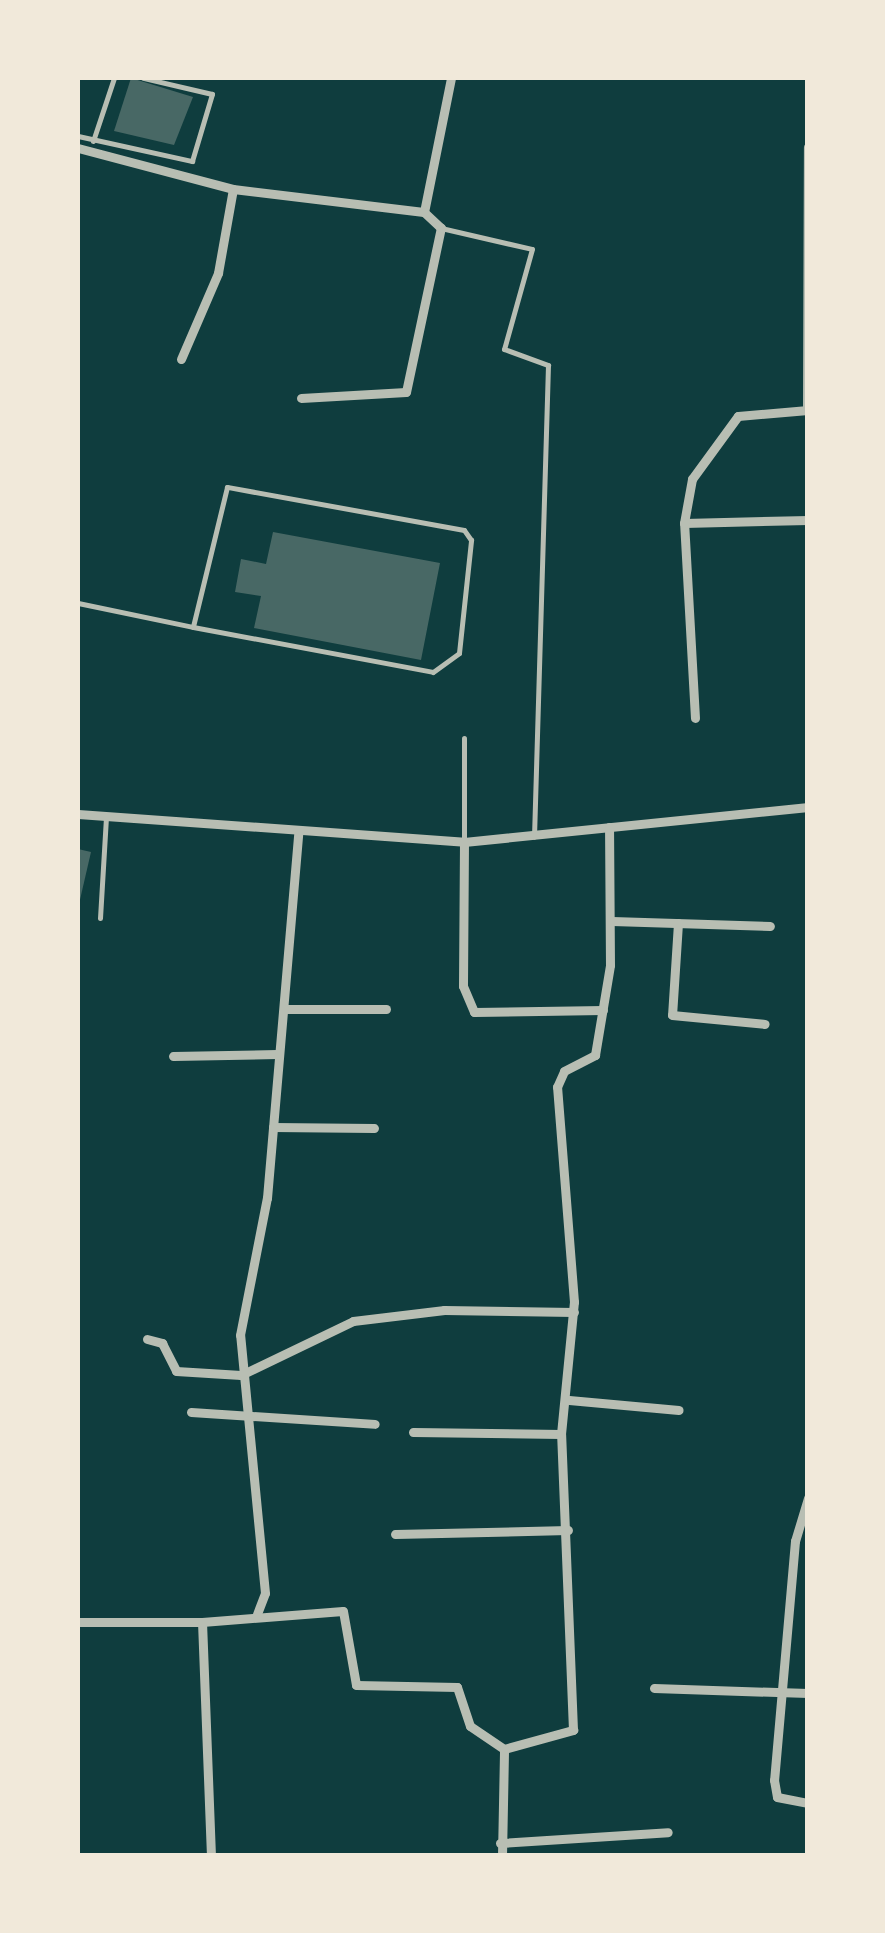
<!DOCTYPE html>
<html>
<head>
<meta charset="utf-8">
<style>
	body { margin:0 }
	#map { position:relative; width:885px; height:1933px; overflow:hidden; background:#0f3d3e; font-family:Rubik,sans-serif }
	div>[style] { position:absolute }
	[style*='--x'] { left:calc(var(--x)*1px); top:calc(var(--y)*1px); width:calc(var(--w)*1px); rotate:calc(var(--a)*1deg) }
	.building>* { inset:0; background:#486865 }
	.service>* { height:5px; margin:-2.5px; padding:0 2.5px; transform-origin:2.5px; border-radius:2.5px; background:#b8beb3 }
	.minor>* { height:9px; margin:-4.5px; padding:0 4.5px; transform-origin:4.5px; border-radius:4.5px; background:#b8beb3 }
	span { translate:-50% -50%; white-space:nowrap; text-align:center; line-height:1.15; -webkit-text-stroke:9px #f1e9da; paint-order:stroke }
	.frame { position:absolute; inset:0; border:80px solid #f1e9da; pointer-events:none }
</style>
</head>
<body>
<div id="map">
	<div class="building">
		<i style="clip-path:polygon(131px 78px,193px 97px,174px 145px,114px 131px)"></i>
		<i style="clip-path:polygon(273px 532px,440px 563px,421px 660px,254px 628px,261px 596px,235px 592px,241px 559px,266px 564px)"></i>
		<i style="clip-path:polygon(78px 849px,91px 852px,79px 904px,78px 904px)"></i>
	</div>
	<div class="service">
		<i style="--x:78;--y:136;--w:117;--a:12.4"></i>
		<i style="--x:192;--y:161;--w:70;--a:-73.4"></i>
		<i style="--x:212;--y:94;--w:71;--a:-166.9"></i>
		<i style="--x:93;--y:141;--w:66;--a:-71.6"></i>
		<i style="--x:441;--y:228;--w:93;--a:13"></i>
		<i style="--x:532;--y:249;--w:104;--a:105.6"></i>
		<i style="--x:504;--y:349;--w:47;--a:20"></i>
		<i style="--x:548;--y:365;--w:472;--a:91.7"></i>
		<i style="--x:78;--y:603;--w:117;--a:11.8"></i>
		<i style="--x:193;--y:627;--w:244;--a:10.6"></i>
		<i style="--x:433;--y:672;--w:32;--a:-36"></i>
		<i style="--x:459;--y:653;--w:114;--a:-83.9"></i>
		<i style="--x:471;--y:540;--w:12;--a:-125"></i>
		<i style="--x:464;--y:530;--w:241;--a:-169.7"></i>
		<i style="--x:227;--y:487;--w:144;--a:103.7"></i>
		<i style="--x:464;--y:738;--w:104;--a:90"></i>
		<i style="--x:100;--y:918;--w:102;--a:-86.6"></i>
	</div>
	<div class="minor">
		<i style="--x:78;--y:148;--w:160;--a:14.8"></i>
		<i style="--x:233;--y:189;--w:192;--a:6.9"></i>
		<i style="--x:424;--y:212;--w:137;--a:-78.6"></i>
		<i style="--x:181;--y:359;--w:94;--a:-66.7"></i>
		<i style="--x:218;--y:273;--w:85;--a:-79.9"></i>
		<i style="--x:301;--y:398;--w:105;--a:-3.3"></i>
		<i style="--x:406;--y:392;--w:168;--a:-78"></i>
		<i style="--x:441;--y:228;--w:23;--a:-137"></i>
		<i style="--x:807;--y:410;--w:263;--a:-89.8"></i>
		<i style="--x:684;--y:523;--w:124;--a:-1.4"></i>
		<i style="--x:695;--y:718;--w:195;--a:-93.2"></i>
		<i style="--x:684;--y:523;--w:45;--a:-79.7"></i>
		<i style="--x:692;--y:479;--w:78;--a:-53.9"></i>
		<i style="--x:738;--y:416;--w:70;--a:-4.9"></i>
		<i style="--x:78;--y:814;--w:387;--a:4.1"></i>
		<i style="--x:464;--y:842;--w:346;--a:-5.8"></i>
		<i style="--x:464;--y:842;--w:144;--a:90.4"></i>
		<i style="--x:463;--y:986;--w:28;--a:67"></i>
		<i style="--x:474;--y:1012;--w:129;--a:-0.9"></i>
		<i style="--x:612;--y:921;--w:158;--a:1.8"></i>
		<i style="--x:678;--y:923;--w:92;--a:93.7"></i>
		<i style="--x:672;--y:1015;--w:93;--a:5.5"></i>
		<i style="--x:286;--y:1009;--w:100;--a:0"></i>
		<i style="--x:173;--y:1056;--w:104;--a:-1.1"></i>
		<i style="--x:273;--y:1127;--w:101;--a:0.6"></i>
		<i style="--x:147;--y:1339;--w:16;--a:15"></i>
		<i style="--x:162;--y:1343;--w:31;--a:63"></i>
		<i style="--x:176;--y:1371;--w:65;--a:3.5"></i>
		<i style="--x:241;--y:1375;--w:124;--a:-25.7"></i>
		<i style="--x:353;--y:1321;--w:92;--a:-6.9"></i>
		<i style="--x:444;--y:1310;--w:130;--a:0.9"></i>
		<i style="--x:569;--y:1400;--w:110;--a:5.2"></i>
		<i style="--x:191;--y:1412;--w:184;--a:3.7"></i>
		<i style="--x:413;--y:1432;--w:148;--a:0.8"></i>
		<i style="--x:808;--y:1498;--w:45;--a:106.8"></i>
		<i style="--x:795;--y:1541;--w:240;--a:95"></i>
		<i style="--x:774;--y:1780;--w:17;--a:80"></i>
		<i style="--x:777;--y:1797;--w:32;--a:11"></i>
		<i style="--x:395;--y:1534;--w:173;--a:-1.3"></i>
		<i style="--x:257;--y:1614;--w:22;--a:-69"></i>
		<i style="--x:265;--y:1593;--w:259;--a:-95.5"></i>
		<i style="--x:240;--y:1335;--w:140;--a:-78.9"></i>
		<i style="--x:267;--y:1198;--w:365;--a:-85.1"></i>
		<i style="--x:78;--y:1622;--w:124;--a:0"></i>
		<i style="--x:654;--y:1688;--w:154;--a:1.9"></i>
		<i style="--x:504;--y:1749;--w:72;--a:-15.4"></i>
		<i style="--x:573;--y:1730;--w:296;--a:-92.3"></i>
		<i style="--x:561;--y:1434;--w:133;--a:-84.4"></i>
		<i style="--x:574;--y:1302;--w:216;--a:-94.5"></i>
		<i style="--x:557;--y:1087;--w:17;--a:-66"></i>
		<i style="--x:564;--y:1071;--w:35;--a:-27"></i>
		<i style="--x:595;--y:1055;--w:91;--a:-80.5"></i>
		<i style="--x:610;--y:965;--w:138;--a:-90.4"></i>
		<i style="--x:500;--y:1843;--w:168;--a:-3.7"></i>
		<i style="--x:211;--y:1856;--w:234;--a:-92.2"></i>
		<i style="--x:202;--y:1622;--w:141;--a:-4.5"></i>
		<i style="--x:343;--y:1611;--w:75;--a:80"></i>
		<i style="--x:356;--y:1685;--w:101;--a:1.1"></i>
		<i style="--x:457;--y:1687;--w:41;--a:71.6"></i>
		<i style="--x:470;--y:1726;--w:41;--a:34.1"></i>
		<i style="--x:502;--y:1856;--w:107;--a:-88.9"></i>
	</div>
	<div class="frame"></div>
</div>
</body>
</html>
